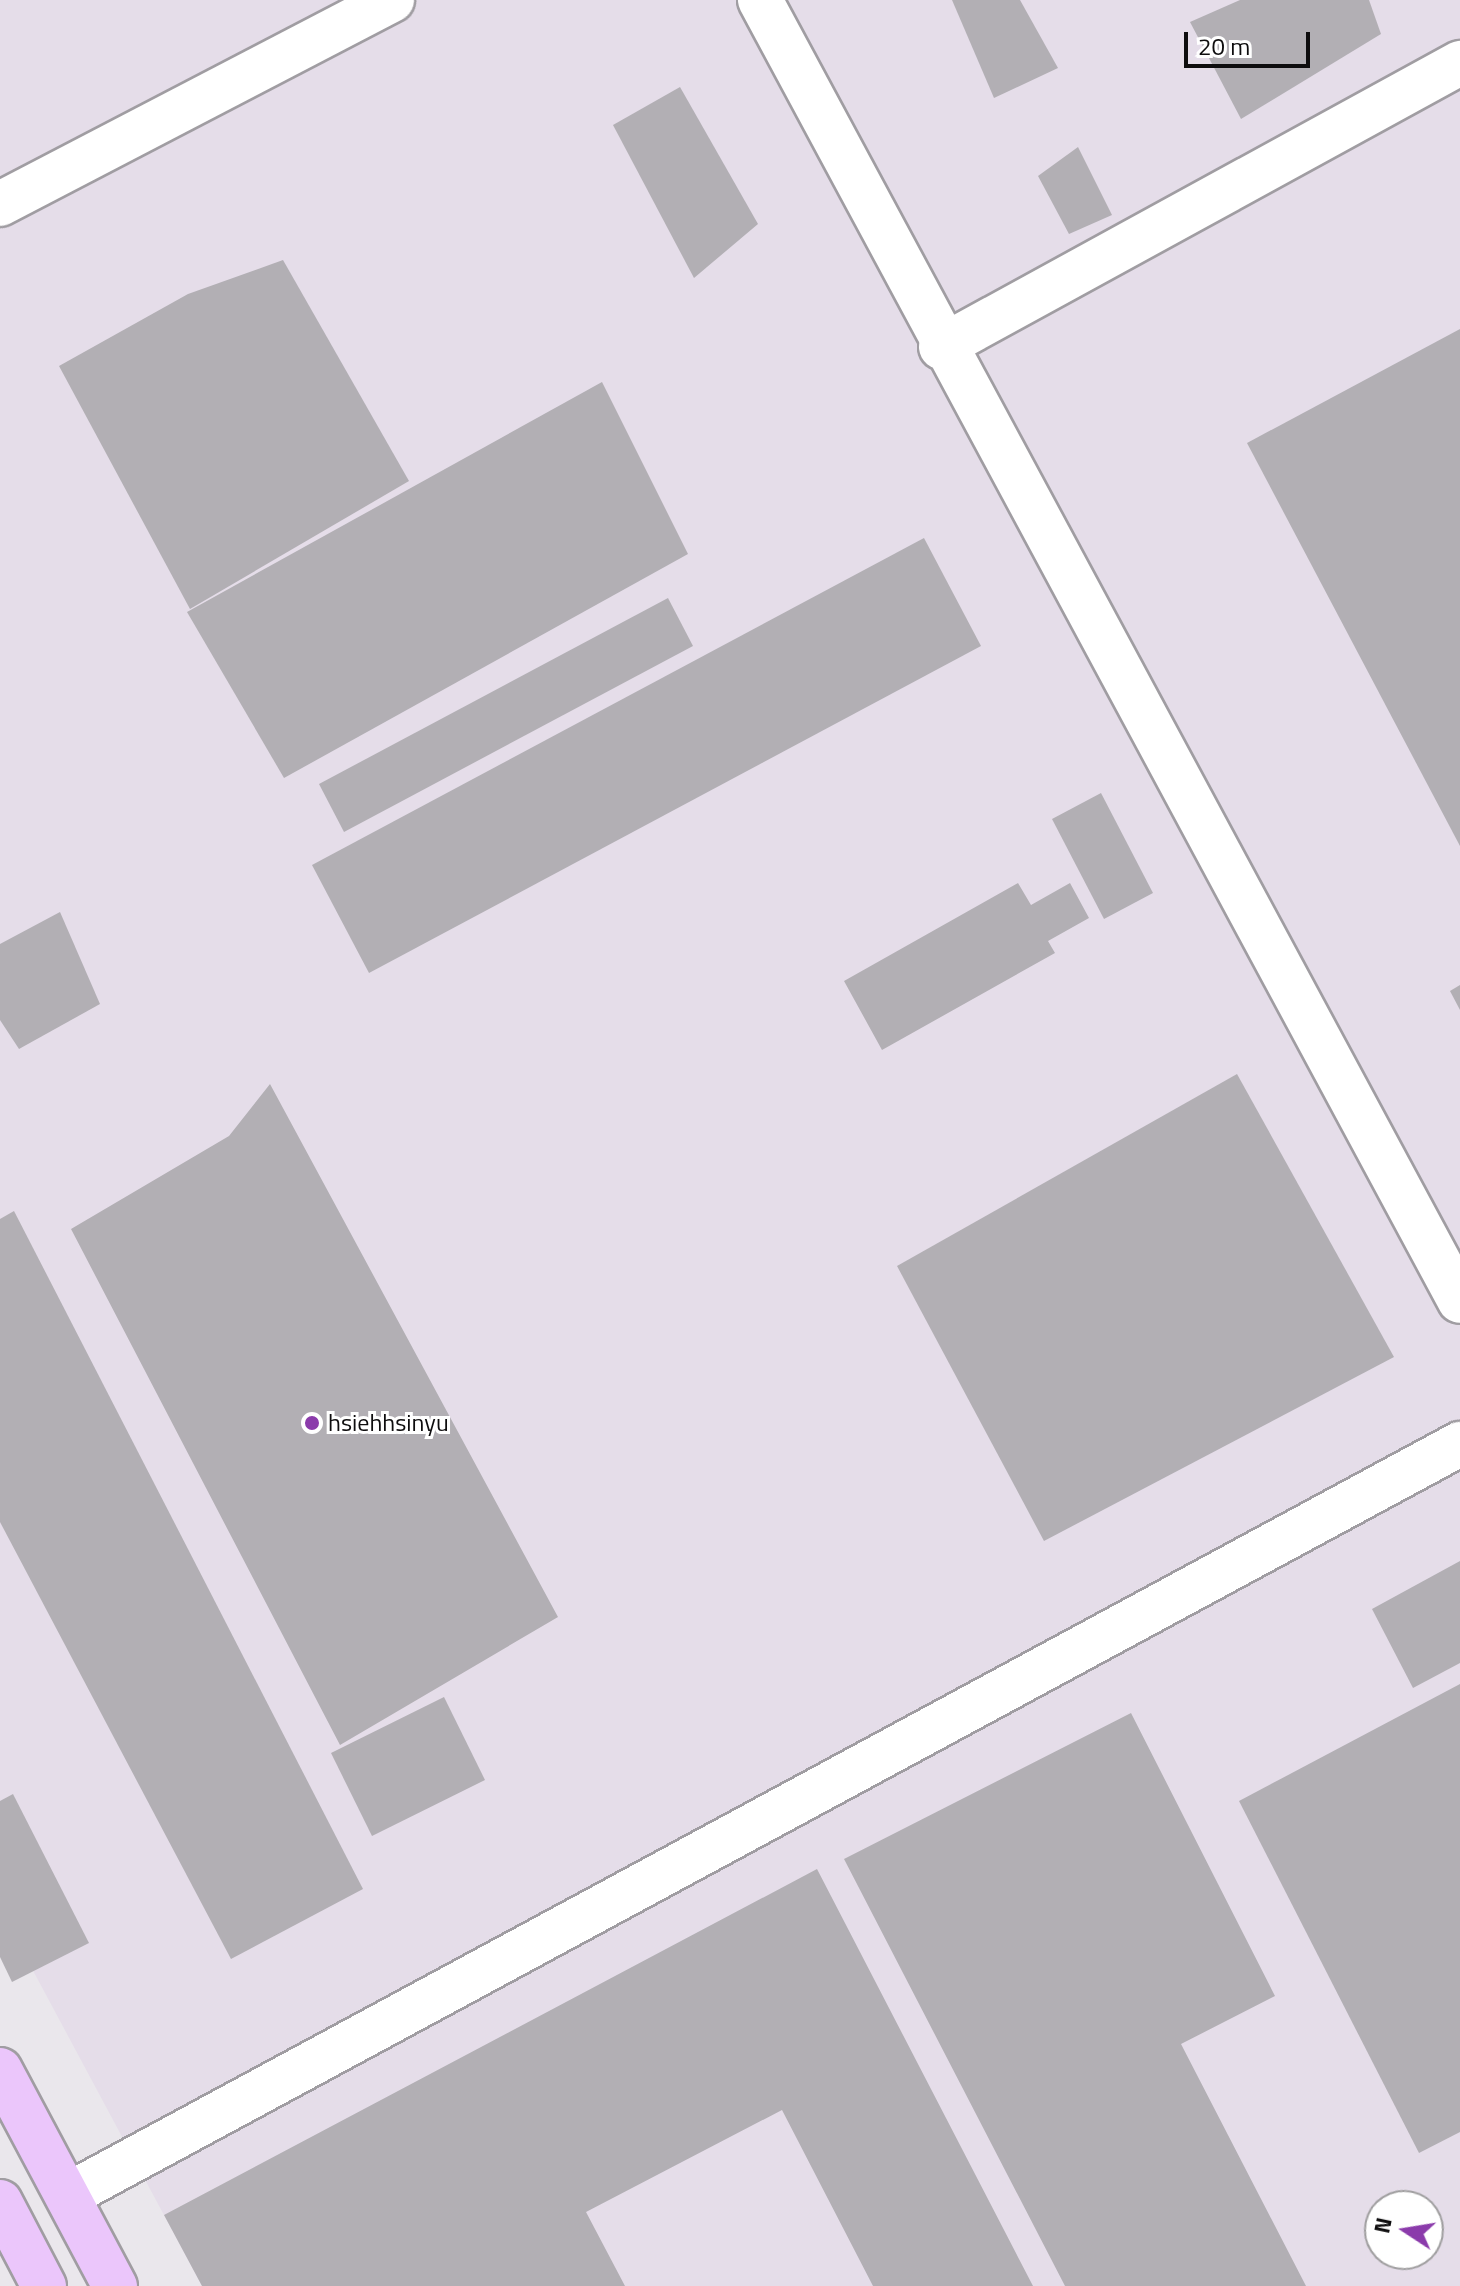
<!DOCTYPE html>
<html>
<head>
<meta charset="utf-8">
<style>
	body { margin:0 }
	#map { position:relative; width:1460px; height:2286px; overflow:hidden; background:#eae7ec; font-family:"Titillium Web",sans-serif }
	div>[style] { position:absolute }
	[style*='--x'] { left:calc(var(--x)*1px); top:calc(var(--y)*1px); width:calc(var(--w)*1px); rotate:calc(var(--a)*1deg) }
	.built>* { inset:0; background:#e5dde9 }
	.building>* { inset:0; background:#b2afb4 }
	.roads { filter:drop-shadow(2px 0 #a09da2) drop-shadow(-2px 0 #a09da2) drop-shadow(0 2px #a09da2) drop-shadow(0 -2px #a09da2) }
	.minor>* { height:44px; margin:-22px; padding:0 22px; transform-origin:22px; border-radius:22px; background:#fff }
	.primary>* { height:44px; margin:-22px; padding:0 22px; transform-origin:22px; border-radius:22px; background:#ebc6fb }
	.dots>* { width:22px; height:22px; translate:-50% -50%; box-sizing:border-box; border:4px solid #fff; border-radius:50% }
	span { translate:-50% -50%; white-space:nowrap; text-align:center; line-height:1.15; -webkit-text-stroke:6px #fff; paint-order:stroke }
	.poi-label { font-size:24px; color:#0e0d0e }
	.left { translate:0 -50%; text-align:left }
	.north { position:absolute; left:1364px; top:2190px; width:80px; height:80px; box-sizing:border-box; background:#fff; border:2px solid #9f9e9f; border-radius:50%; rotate:282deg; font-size:22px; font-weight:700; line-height:32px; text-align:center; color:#0e0d0e }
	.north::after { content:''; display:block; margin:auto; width:28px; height:36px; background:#8b3bab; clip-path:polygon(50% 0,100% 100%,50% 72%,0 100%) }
	.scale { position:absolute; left:1184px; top:32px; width:126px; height:36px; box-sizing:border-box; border:4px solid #0e0d0e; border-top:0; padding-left:10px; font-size:24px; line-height:28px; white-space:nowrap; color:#0e0d0e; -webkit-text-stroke:6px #fff; paint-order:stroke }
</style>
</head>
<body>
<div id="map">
	<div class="built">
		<i style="clip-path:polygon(evenodd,0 0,1460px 0,1460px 2286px,202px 2286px,0 1909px,0 0,1380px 2206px,1428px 2206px,1428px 2254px,1380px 2254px,1380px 2206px)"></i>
	</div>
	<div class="building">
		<i style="clip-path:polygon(952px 0,1020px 0,1058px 68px,994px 98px)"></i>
		<i style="clip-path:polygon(1240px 0,1369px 0,1381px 34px,1241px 119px,1190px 22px)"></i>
		<i style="clip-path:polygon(680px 87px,758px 224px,694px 278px,613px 125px)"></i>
		<i style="clip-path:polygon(1078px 147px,1112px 215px,1069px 234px,1038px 176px)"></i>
		<i style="clip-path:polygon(283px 260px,409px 481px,190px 609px,59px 366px,188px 294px)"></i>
		<i style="clip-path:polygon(1460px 329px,1460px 846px,1247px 443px)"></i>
		<i style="clip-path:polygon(602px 382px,688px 554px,284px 778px,187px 612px)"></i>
		<i style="clip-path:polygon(924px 538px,981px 646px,369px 973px,312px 865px)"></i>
		<i style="clip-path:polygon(668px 598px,693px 646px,344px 832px,319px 784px)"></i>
		<i style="clip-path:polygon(1101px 793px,1153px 893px,1104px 919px,1052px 819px)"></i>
		<i style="clip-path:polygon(1018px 883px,1031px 905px,1070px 883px,1089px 918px,1048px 941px,1055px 953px,882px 1050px,844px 981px)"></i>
		<i style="clip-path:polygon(60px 912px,100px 1004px,19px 1049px,0 1020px,0 944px)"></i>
		<i style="clip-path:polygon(1460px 985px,1460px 1010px,1450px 991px)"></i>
		<i style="clip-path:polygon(1237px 1074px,1394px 1357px,1044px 1541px,897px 1266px)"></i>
		<i style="clip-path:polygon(270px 1084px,558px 1617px,340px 1745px,71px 1229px,229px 1136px)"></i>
		<i style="clip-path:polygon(14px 1211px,363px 1889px,231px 1959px,0 1522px,0 1219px)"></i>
		<i style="clip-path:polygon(1460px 1561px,1460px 1663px,1413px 1688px,1372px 1609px)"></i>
		<i style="clip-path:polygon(1460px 1684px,1460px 2132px,1419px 2153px,1239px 1801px)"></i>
		<i style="clip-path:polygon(444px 1697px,485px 1780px,372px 1836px,331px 1753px)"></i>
		<i style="clip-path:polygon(1131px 1713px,1275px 1996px,1181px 2044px,1306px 2286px,1065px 2286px,844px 1859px)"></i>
		<i style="clip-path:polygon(13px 1794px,89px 1943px,12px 1982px,0 1957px,0 1801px)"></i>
		<i style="clip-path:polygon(817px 1869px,1033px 2286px,873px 2286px,782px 2110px,586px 2212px,625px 2286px,202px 2286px,164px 2215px)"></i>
	</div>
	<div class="roads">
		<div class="minor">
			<i style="--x:760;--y:0;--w:1477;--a:61.72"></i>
			<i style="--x:0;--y:204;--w:442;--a:-27.5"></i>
			<i style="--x:941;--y:347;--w:592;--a:-28.69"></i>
			<i style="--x:68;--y:2195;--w:1582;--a:-28.35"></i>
		</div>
		<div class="primary">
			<i style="--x:0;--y:2070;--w:245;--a:62"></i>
			<i style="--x:0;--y:2202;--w:95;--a:62.4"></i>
		</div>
	</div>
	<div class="dots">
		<i style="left:312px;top:1423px;background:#8b3bab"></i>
	</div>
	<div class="poi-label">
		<span class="left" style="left:328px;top:1423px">hsiehhsinyu</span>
	</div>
	<div class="north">N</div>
	<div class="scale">20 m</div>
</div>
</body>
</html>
